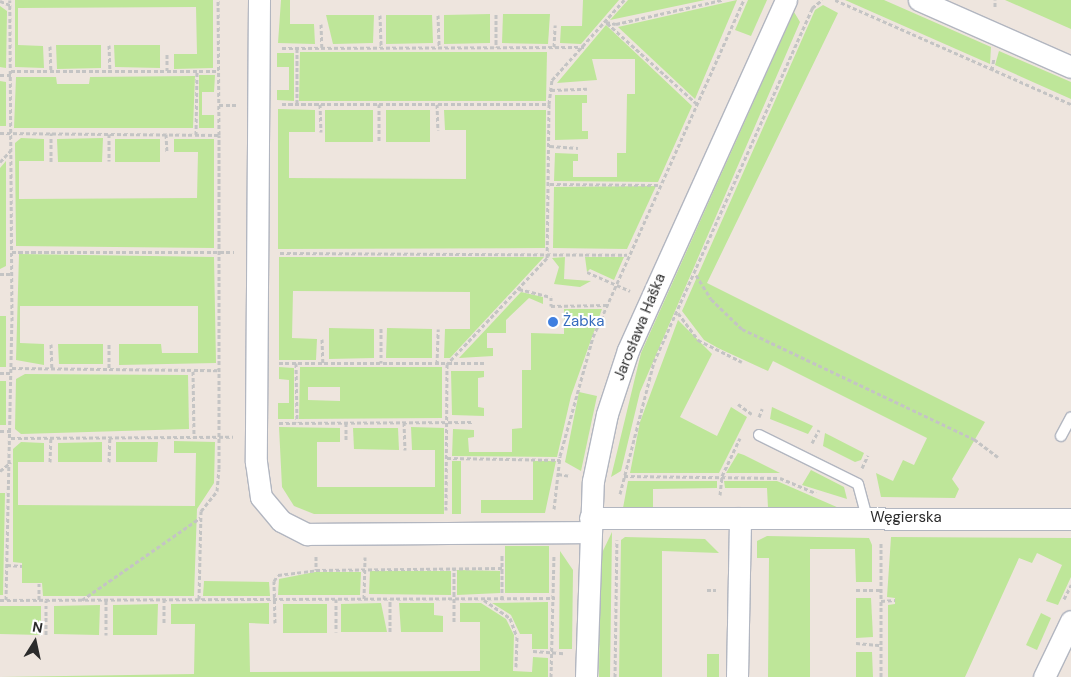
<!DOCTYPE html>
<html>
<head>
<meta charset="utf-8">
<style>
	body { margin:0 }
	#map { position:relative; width:1071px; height:677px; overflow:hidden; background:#eee5de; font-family:"DM Sans",sans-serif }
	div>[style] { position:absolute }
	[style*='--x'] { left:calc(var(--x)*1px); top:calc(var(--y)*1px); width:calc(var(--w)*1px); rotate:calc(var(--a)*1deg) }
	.green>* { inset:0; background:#bee699 }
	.path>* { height:3px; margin-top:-1.5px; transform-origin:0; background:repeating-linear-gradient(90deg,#c4c4c4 0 4px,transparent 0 6.5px) }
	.roads { filter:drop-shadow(1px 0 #b2b6c0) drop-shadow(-1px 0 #b2b6c0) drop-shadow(0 1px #b2b6c0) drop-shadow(0 -1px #b2b6c0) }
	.service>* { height:10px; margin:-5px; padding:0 5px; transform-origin:5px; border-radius:5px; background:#fff }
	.minor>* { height:21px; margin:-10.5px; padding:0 10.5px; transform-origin:10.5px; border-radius:10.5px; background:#fff }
	.dots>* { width:14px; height:14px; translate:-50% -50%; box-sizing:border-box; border:2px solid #fff; border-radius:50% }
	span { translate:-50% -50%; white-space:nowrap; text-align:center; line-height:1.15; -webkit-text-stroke:4px #fff; paint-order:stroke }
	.shop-label { font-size:15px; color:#366cbe }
	.left { translate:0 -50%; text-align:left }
	.street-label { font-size:15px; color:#2c2c2c }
	.north { position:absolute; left:10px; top:617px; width:50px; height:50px; -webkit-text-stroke:4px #fff; paint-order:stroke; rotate:10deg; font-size:14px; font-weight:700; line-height:20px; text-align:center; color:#2c2c2c }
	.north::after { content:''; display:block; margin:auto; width:18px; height:22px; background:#2c2c2c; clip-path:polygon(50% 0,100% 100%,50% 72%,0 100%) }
</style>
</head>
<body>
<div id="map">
	<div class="green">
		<i style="clip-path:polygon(15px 0,213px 0,213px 68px,174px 69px,174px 54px,197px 54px,196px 7px,18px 8px,18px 45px,43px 46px,44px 68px,15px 67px)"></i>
		<i style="clip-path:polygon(281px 0,290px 0,290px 24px,314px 24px,315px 44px,278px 43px)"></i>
		<i style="clip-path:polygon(583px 0,619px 0,581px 44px,560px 43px,561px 26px,582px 26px)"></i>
		<i style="clip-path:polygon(628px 0,705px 0,610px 20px)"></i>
		<i style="clip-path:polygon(737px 0,695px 99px,618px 27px)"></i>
		<i style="clip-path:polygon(748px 0,767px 0,751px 36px,735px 30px)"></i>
		<i style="clip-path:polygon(845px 0,884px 0,991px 47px,990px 64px)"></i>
		<i style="clip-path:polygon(1005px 0,1071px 0,1071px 29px)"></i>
		<i style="clip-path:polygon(823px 5px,838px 13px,707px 283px,985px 422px,952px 479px,959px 489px,955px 498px,881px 497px,876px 473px,893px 481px,903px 460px,914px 465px,927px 438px,773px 361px,768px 371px,718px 348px,704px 340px,682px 311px,815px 10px)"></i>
		<i style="clip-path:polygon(0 6px,7px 11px,6px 68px,0 67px)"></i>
		<i style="clip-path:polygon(794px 12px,800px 22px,640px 392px,621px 471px,611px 477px,641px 353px)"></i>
		<i style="clip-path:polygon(490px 14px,490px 43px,444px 44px,444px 15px)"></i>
		<i style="clip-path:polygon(503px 14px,550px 14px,548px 44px,502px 43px)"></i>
		<i style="clip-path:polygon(326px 15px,374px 15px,373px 43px,333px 44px)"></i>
		<i style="clip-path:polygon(386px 15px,432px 15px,433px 43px,386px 44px)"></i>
		<i style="clip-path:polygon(606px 25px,692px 106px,658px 182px,554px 181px,555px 153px,578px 154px,578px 161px,573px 161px,573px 177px,617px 177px,617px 153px,626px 153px,627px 94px,635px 94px,635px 59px,592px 59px,597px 80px,557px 83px)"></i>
		<i style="clip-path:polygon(56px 45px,101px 45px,101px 68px,57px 69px)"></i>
		<i style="clip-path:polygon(114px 45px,160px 45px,160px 68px,115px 67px)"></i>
		<i style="clip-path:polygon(999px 51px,1071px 82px,1071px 99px,995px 65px)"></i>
		<i style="clip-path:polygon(300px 52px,547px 52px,546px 101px,299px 101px)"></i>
		<i style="clip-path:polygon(277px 53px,294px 53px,294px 101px,277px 100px,277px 90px,289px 90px,289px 67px,277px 67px)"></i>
		<i style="clip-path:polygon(199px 75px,215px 75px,214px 92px,202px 92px,202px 115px,214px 115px,214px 128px,199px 128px)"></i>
		<i style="clip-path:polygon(195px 76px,193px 128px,14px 128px,16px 77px,56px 77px,57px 84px,89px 84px,90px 77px)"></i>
		<i style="clip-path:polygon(0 81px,6px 82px,6px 126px,0 126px)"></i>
		<i style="clip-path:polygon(555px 95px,587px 95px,587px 103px,582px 103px,582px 131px,588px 131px,588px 139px,555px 140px)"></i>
		<i style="clip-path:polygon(278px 109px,315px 110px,315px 132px,289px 132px,289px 178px,466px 179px,466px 130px,445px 130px,444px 110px,546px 110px,545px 248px,278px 249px)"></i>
		<i style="clip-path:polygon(325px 110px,373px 110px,373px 142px,325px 142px)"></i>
		<i style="clip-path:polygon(386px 110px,430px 110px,430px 142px,386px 142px)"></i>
		<i style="clip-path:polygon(21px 138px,44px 139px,44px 161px,19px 161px,19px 199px,197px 198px,198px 152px,174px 152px,174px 139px,214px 139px,214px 248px,16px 246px,15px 143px)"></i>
		<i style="clip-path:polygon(103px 138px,102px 162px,58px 162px,57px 139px)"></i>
		<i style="clip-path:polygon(115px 139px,160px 139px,160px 162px,115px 162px)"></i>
		<i style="clip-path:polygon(6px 161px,6px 266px,0 269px,0 168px)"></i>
		<i style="clip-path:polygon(656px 186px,627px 249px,553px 248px,554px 187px)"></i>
		<i style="clip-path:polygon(19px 254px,214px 257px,216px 363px,119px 365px,119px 344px,161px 344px,162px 353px,198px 353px,198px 306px,20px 306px,20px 343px,44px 344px,44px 365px,16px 360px)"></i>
		<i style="clip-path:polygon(279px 257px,544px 257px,450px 358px,444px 358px,445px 329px,470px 329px,470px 292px,293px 291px,292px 338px,317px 339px,316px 360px,279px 360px)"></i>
		<i style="clip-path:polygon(565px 257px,564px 279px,591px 281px,580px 287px,554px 284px,559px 267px,552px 258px)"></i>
		<i style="clip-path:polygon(585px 257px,624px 257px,614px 280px,590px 269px,587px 272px)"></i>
		<i style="clip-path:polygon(521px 292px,543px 297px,543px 304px,529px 298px,506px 320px,506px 333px,487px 333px,487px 348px,493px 348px,493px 356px,459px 358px)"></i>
		<i style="clip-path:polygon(564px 309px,602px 309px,571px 396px,557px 457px,452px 456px,453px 429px,474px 430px,474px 437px,468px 438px,469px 452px,512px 452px,512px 429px,522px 428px,522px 370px,531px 370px,531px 333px,564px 334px)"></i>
		<i style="clip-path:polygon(0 316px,6px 316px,6px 367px,0 367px)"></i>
		<i style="clip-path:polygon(678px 320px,712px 354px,680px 417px,717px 436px,731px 407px,747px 417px,719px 473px,630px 473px,640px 422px)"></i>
		<i style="clip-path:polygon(329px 328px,374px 329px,374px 358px,329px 359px)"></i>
		<i style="clip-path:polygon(387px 328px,432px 329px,432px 358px,386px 358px)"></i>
		<i style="clip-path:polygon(58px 344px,103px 344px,103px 364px,59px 364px)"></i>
		<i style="clip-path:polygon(279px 367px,294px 368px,294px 419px,278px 419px,278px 403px,289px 403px,289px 380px,279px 379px)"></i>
		<i style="clip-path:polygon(evenodd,300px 367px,442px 367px,442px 418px,299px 419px,300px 367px,340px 387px,340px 401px,308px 400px,308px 387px,340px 387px)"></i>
		<i style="clip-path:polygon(451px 371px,484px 371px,484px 377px,478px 378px,478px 407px,484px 408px,484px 416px,452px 415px)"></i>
		<i style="clip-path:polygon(25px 374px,188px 375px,189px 429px,21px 434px,15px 429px,16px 379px)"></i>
		<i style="clip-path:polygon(0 381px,6px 381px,6px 425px,0 425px)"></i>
		<i style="clip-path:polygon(579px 392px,597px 396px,581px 471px,565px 462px)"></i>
		<i style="clip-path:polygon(772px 407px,813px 426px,808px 434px,770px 419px)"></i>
		<i style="clip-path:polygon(279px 427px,340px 428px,340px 442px,317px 442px,317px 487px,435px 487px,435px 450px,412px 450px,411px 427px,444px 428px,444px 514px,314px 514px,294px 506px,282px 487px)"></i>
		<i style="clip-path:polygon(353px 428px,398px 428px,399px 450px,354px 449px)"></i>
		<i style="clip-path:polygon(825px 433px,864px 453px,861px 460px,855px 462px,823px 446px)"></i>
		<i style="clip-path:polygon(174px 441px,215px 442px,214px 483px,197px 509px,194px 596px,43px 596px,42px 583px,22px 583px,22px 563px,13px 562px,13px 449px,21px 442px,44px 443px,44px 462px,18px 462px,18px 505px,195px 506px,196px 453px,174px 453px)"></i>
		<i style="clip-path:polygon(102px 442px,102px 462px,58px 462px,58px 443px)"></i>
		<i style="clip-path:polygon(116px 442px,158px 442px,157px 462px,116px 462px)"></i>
		<i style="clip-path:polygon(738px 453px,744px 455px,780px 473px,726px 473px)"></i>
		<i style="clip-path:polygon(452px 461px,461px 461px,461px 514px,452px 514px)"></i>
		<i style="clip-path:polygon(533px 461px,556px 461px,545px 513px,481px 513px,481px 500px,533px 500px)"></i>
		<i style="clip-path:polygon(811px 470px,844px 487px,847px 499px,802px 485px)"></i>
		<i style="clip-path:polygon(628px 481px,717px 481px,717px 488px,653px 489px,653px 508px,623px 508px)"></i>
		<i style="clip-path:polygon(724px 481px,777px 481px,839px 508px,768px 508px,767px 488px,725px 488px)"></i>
		<i style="clip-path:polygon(0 493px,5px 493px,3px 595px,0 595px)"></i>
		<i style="clip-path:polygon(612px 532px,610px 677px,599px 677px,600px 557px)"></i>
		<i style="clip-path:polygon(767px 536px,869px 538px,872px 545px,872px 582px,856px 582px,855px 549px,810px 549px,810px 677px,768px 677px,769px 558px,757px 558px,757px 541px)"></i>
		<i style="clip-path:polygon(625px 537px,705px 539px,719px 553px,662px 551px,662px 677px,619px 677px,621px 540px)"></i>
		<i style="clip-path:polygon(891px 537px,1071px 538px,1071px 577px,1058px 605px,1046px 601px,1062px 565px,1037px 553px,1032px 563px,1019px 558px,965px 677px,888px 677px,888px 605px,895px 604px,895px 598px,887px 597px)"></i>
		<i style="clip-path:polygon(505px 546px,549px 546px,549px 593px,505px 593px)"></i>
		<i style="clip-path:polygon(560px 551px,573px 570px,572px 649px,559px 649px)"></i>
		<i style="clip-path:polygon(457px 570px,500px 571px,500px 593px,457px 595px)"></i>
		<i style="clip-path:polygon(370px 571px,451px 571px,451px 595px,369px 594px)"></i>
		<i style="clip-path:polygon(315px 572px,361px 572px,360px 595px,278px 595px,279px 579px)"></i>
		<i style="clip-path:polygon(204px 581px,269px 582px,270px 596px,203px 596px)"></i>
		<i style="clip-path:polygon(856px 598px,871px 598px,873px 637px,856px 638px)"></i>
		<i style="clip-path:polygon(548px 602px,548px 649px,532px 649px,532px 634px,520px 634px,511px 615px,492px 603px)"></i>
		<i style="clip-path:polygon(269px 603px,269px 624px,249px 623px,250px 672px,480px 671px,480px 622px,460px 622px,460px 603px,481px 603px,506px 619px,514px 635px,513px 671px,532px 672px,533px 657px,548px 658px,548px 677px,0 677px,194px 674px,195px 624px,171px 624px,171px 604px)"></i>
		<i style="clip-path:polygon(381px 603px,387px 632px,341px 632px,341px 604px)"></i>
		<i style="clip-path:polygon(399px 603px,434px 603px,434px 615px,443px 616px,443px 632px,401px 632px)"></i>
		<i style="clip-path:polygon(158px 604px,157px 635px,113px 635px,113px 605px)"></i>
		<i style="clip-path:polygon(283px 604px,327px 604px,327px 633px,283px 633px)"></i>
		<i style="clip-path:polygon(100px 605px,99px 635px,54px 634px,54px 606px)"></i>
		<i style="clip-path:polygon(0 606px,41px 606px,41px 635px,0 634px)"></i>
		<i style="clip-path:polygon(1041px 613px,1051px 618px,1037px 650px,1026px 645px)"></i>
		<i style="clip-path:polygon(856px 652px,872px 652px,873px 677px,856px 677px)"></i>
		<i style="clip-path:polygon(707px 654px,719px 654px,719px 677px,707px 677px)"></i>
	</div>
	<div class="path">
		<i style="--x:835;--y:0;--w:258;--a:23.8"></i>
		<i style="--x:0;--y:1;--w:11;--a:22"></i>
		<i style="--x:995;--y:7;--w:7;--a:-90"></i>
		<i style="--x:496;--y:14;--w:33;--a:90"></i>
		<i style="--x:380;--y:15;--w:32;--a:88"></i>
		<i style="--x:438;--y:15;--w:32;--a:88"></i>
		<i style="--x:321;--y:24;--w:24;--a:88"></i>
		<i style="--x:109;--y:45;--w:26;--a:88"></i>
		<i style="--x:50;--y:46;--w:25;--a:88"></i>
		<i style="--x:554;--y:47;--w:22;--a:-87"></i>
		<i style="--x:282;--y:48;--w:302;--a:-0.2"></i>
		<i style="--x:297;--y:48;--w:56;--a:90"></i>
		<i style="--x:167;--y:54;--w:17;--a:90"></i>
		<i style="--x:992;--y:70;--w:12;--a:-81"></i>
		<i style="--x:11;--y:71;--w:208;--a:0"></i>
		<i style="--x:0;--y:75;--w:11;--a:0"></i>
		<i style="--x:551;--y:90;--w:36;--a:-2"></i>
		<i style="--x:282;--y:104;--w:267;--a:0"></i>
		<i style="--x:549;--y:104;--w:154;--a:90.7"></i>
		<i style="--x:547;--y:258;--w:146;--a:133.3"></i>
		<i style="--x:447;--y:364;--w:146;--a:90.4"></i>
		<i style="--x:320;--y:104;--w:28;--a:88"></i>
		<i style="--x:379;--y:104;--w:38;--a:90"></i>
		<i style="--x:437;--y:104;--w:26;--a:88"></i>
		<i style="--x:549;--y:104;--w:24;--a:-83"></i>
		<i style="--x:552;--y:80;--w:108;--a:-48"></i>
		<i style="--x:697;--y:104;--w:122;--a:-138"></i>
		<i style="--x:606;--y:22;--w:10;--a:11"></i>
		<i style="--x:616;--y:24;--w:109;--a:-12.8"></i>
		<i style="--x:219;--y:105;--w:17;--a:0"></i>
		<i style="--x:0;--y:133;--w:219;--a:0.5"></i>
		<i style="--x:219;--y:135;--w:135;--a:-90.4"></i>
		<i style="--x:109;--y:134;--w:27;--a:90"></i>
		<i style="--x:166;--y:134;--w:18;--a:87"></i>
		<i style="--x:196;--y:135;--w:64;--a:-89.1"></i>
		<i style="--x:550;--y:146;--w:28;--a:4"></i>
		<i style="--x:0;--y:162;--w:16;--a:-47"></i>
		<i style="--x:51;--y:162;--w:29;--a:-90"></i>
		<i style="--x:550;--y:184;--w:110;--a:0.5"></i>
		<i style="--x:12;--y:252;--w:222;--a:0"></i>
		<i style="--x:280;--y:253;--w:347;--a:0.3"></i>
		<i style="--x:587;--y:272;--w:47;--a:23.8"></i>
		<i style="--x:0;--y:274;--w:12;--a:0"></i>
		<i style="--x:696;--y:275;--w:28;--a:58"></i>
		<i style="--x:711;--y:299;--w:43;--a:44.1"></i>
		<i style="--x:742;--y:329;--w:257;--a:25.4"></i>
		<i style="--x:974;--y:439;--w:30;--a:37"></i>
		<i style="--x:519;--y:289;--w:33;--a:14"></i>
		<i style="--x:551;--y:297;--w:9;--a:90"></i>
		<i style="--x:551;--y:306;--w:56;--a:-1"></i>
		<i style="--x:678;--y:313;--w:34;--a:53"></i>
		<i style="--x:698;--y:340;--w:49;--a:26.6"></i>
		<i style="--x:381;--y:328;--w:35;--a:90"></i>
		<i style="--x:322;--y:339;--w:24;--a:88"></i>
		<i style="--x:51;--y:344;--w:25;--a:88"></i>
		<i style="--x:109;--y:344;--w:25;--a:90"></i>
		<i style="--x:279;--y:363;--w:205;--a:0"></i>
		<i style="--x:296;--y:363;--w:59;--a:89"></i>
		<i style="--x:437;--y:364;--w:35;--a:-88"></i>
		<i style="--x:12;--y:368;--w:208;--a:0.6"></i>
		<i style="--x:193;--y:371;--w:66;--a:89.1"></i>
		<i style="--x:0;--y:373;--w:12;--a:0"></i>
		<i style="--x:738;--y:404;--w:17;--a:36"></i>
		<i style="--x:759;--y:417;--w:9;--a:-69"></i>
		<i style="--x:404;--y:422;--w:28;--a:88"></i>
		<i style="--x:279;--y:423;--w:195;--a:-0.3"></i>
		<i style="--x:346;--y:423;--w:19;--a:90"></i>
		<i style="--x:0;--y:431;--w:11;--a:0"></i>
		<i style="--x:11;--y:438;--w:222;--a:-0.3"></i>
		<i style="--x:812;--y:443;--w:15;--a:-62"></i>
		<i style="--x:447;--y:458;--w:113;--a:1"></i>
		<i style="--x:50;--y:462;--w:24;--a:-88"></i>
		<i style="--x:109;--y:462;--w:24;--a:-88"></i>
		<i style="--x:862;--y:468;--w:14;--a:-65"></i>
		<i style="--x:0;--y:471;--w:14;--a:-39"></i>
		<i style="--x:558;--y:474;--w:12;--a:9"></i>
		<i style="--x:624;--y:476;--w:156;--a:0.7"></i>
		<i style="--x:780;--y:478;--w:39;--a:23"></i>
		<i style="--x:620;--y:494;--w:136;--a:-75.6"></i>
		<i style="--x:654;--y:362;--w:388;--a:-65.9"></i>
		<i style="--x:812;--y:8;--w:13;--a:-39"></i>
		<i style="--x:720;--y:495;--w:19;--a:-84"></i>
		<i style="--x:722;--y:476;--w:42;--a:-64.7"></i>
		<i style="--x:554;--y:509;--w:53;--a:-83.5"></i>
		<i style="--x:560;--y:456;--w:123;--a:-74.5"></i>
		<i style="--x:593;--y:337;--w:369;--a:-65.9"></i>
		<i style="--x:881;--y:543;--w:134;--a:90"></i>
		<i style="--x:316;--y:556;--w:14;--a:90"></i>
		<i style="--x:316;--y:570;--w:186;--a:-0.6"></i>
		<i style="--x:7;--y:565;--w:15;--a:4"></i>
		<i style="--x:39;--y:583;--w:17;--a:90"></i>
		<i style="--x:707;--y:590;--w:9;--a:0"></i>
		<i style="--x:856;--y:590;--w:25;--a:0"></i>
		<i style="--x:164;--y:599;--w:25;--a:90"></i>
		<i style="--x:199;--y:599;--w:88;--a:-88.7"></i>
		<i style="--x:201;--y:511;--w:26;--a:-51"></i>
		<i style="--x:217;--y:491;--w:22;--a:-85"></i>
		<i style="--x:219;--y:469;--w:334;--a:-90"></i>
		<i style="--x:336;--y:599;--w:33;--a:90"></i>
		<i style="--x:364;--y:599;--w:42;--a:-88.6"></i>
		<i style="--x:502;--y:599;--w:44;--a:-90"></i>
		<i style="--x:1064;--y:599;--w:16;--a:-63"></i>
		<i style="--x:0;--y:600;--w:555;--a:-0.21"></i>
		<i style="--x:6;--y:600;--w:279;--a:-88.8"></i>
		<i style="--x:12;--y:321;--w:321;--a:-90.4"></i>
		<i style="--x:82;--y:600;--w:144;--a:-34.8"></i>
		<i style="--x:106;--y:600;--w:35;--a:90"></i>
		<i style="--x:484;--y:600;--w:32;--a:35"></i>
		<i style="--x:510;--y:618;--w:20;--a:70"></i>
		<i style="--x:517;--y:637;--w:30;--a:92"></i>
		<i style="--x:881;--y:601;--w:14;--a:-4"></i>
		<i style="--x:454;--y:622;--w:53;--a:-90"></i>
		<i style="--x:275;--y:623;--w:42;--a:-91.4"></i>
		<i style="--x:274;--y:581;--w:7;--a:-56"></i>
		<i style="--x:278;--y:575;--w:38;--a:-7"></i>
		<i style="--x:390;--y:632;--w:33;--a:-90"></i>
		<i style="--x:46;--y:635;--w:35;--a:-90"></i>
		<i style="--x:856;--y:643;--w:25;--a:5"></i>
		<i style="--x:533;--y:651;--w:31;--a:4"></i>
		<i style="--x:551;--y:677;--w:121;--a:-88.6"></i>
		<i style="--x:615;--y:677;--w:137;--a:-89.2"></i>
	</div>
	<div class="roads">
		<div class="service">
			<i style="--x:759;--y:435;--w:110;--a:26.3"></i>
			<i style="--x:858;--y:484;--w:35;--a:75"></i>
			<i style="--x:1061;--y:436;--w:21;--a:-62"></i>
		</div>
		<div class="minor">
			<i style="--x:259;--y:0;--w:462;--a:90.4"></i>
			<i style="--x:256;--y:462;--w:35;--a:82"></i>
			<i style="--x:261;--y:497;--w:31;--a:50"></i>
			<i style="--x:281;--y:521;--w:29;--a:27"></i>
			<i style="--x:307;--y:534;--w:282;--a:-0.4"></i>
			<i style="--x:919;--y:0;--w:166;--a:23.8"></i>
			<i style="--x:590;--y:518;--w:481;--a:0.1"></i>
			<i style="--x:586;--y:677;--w:196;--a:-88"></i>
			<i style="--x:593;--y:481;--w:68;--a:-78.2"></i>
			<i style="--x:607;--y:414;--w:67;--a:-71.8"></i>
			<i style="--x:628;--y:350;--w:384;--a:-65.7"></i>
			<i style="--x:737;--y:677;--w:159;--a:-88.9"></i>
			<i style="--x:1044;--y:677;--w:62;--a:-64.3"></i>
		</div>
	</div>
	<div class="dots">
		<i style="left:553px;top:322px;background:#3f7fe0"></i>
	</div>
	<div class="shop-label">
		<span class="left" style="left:563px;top:322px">Żabka</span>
	</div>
	<div class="street-label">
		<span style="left:640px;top:327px;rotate:-68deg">Jarosława Haška</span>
		<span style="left:906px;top:518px">Węgierska</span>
	</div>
	<div class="north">N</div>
</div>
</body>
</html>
